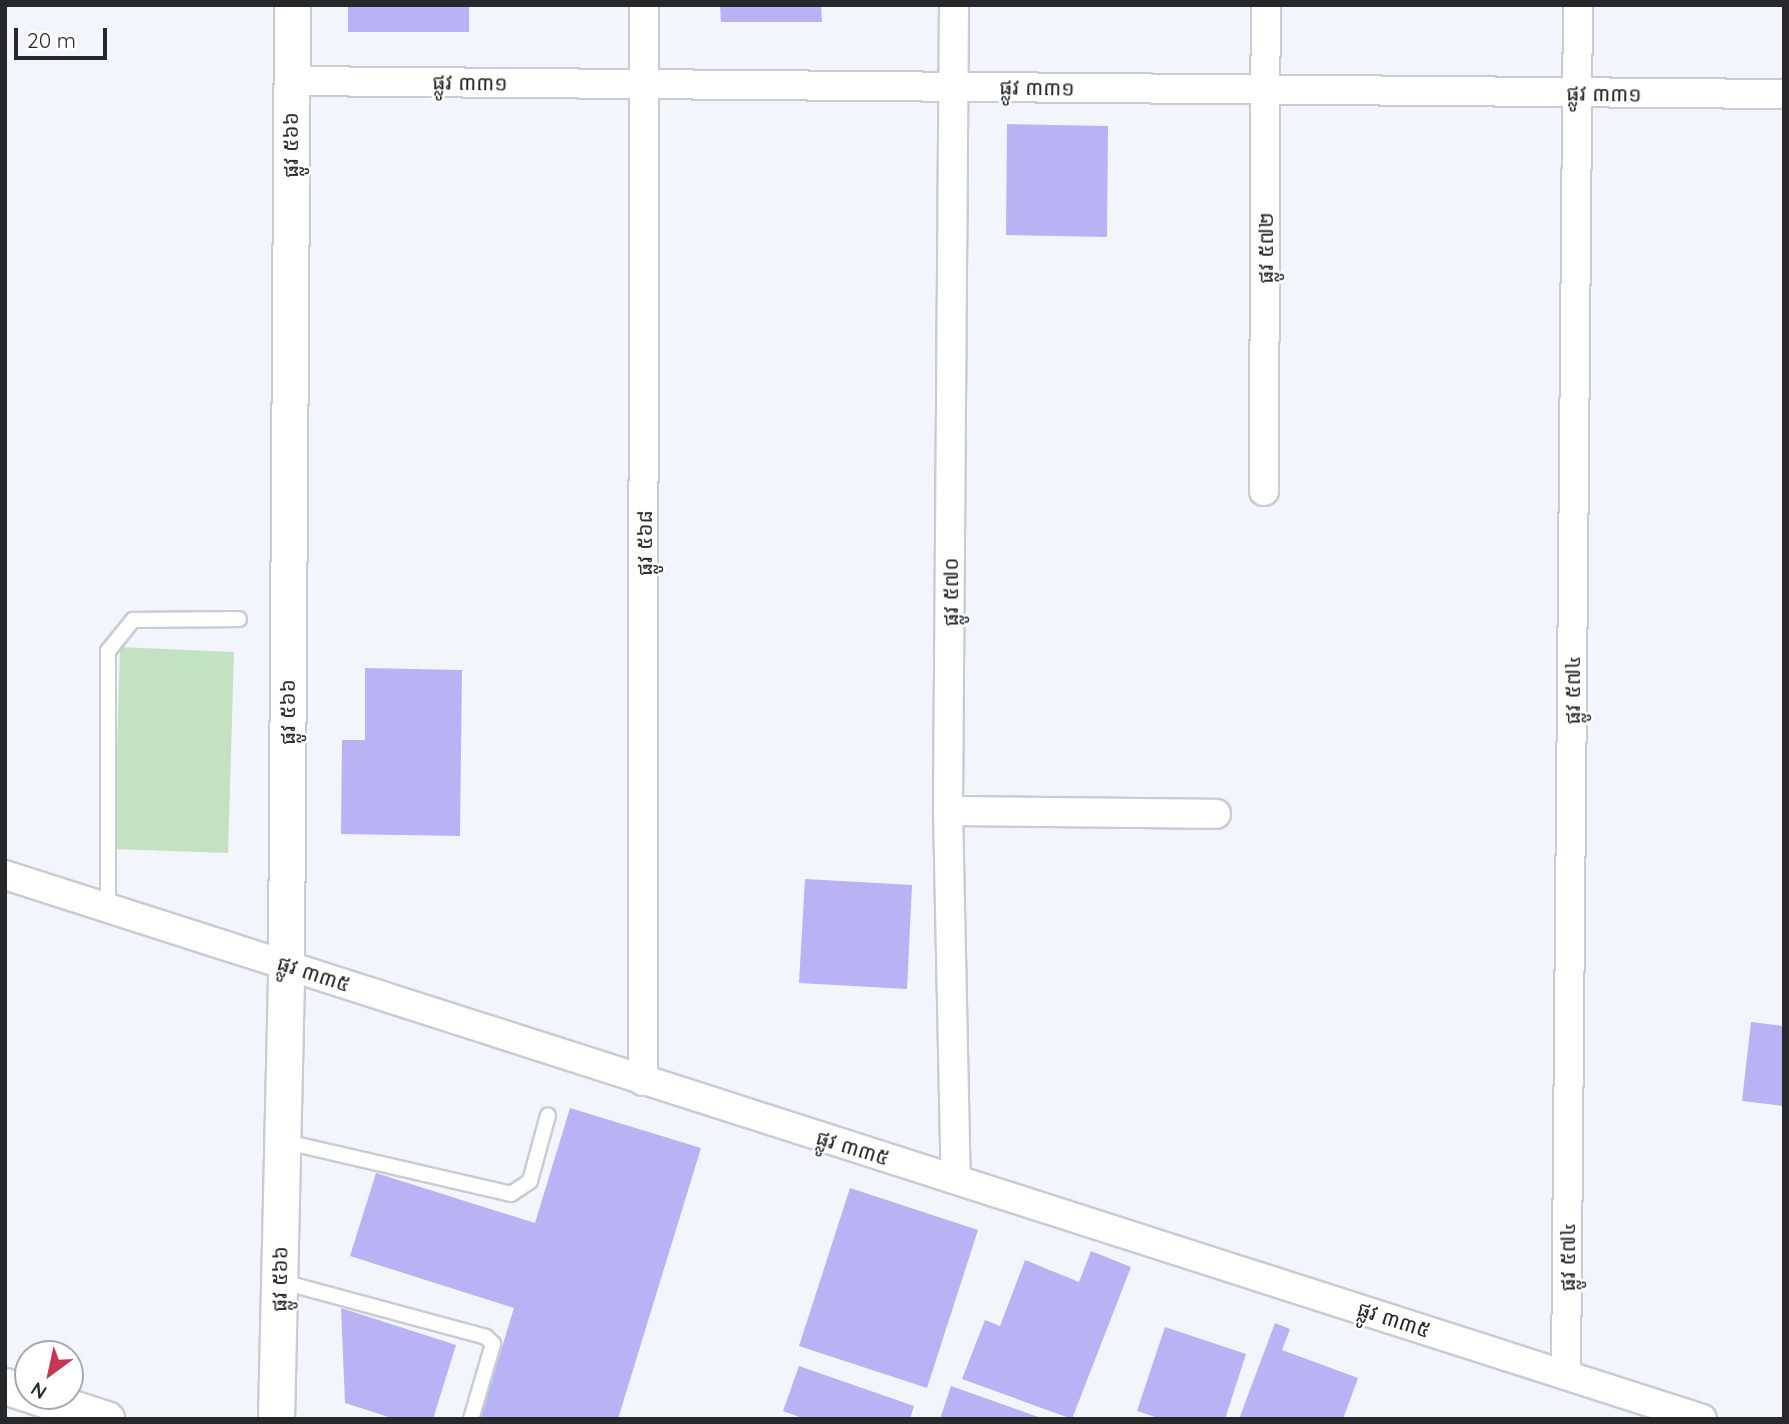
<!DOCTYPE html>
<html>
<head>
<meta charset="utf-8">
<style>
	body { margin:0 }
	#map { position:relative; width:1789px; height:1424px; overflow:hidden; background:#f3f5fd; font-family:Quicksand,"Noto Sans Khmer",sans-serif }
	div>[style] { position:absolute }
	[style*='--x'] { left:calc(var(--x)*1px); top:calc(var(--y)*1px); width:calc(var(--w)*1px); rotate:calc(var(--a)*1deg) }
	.green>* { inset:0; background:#c3e2c1 }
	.building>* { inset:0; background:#b7b3f4 }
	.roads { filter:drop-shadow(2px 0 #c9ccd4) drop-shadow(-2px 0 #c9ccd4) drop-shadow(0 2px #c9ccd4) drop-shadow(0 -2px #c9ccd4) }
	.service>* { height:14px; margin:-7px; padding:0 7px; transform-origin:7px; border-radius:7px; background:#fff }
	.minor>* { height:28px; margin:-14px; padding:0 14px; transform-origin:14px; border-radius:14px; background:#fff }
	.tertiary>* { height:35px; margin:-17.5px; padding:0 17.5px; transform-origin:17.5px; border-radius:17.5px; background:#fff }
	span { translate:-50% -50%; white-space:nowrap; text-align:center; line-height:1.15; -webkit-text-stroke:5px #fff; paint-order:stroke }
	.street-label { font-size:21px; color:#27282b }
	.frame { position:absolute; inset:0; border:7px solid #27282b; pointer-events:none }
	.north { position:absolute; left:14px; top:1340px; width:70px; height:70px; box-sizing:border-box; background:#fff; border:2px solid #a9a9aa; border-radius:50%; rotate:213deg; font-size:19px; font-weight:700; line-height:28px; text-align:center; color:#27282b }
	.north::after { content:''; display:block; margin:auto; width:24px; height:32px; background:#c63654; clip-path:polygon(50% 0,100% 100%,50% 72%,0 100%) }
	.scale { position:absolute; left:14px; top:28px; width:93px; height:32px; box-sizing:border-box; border:4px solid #27282b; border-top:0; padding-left:9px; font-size:21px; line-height:24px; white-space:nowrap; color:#27282b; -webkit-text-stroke:5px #fff; paint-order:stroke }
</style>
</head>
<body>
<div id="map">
	<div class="green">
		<i style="clip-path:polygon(120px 647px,234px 652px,228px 853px,114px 849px)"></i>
	</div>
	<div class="building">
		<i style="clip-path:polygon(348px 5px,469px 5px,469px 32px,348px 32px)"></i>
		<i style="clip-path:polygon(720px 5px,821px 5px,822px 22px,721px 22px)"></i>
		<i style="clip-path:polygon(1007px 124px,1108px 126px,1107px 237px,1006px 235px)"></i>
		<i style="clip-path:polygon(365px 668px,462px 670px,460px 836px,341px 834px,342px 740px,365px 740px)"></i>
		<i style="clip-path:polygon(805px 879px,912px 885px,907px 989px,799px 983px)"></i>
		<i style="clip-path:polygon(1751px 1022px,1784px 1026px,1784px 1106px,1742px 1101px)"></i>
		<i style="clip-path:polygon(570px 1108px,701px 1148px,618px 1419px,480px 1419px,514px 1308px,350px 1256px,376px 1173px,535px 1223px)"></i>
		<i style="clip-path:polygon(850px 1188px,978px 1230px,927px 1388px,799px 1346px)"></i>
		<i style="clip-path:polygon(1091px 1251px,1131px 1267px,1072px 1419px,962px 1379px,985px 1320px,1000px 1326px,1025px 1260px,1079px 1282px)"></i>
		<i style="clip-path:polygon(341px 1308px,456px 1345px,433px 1419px,395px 1419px,345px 1403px)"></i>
		<i style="clip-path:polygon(1275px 1323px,1290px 1329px,1282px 1350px,1358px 1378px,1343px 1419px,1239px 1419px)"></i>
		<i style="clip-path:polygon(1165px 1327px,1246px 1354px,1225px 1419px,1161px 1419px,1137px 1411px)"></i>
		<i style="clip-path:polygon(799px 1366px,914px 1406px,910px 1419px,805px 1419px,783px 1411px)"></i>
		<i style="clip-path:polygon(951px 1386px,1041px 1418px,1041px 1419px,940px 1419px)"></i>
	</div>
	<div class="roads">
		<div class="service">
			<i style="--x:108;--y:906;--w:255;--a:-90"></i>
			<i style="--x:108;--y:651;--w:40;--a:-51"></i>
			<i style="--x:133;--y:620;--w:106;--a:-0.5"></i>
			<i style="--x:282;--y:1141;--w:235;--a:13"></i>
			<i style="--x:511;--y:1194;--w:23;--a:-34"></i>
			<i style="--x:530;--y:1181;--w:68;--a:-74.7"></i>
			<i style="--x:279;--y:1281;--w:214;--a:15.1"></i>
			<i style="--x:486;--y:1337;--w:10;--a:45"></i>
			<i style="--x:493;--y:1344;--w:78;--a:106.3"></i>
		</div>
		<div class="minor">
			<i style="--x:954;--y:5;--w:806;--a:90.43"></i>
			<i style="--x:948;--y:811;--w:368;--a:88.8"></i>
			<i style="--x:291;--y:81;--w:1493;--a:0.5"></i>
			<i style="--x:1264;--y:491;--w:486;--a:-89.8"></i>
			<i style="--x:948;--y:811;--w:268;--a:0.6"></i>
			<i style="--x:5;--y:875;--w:1782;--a:17.77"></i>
			<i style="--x:643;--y:1081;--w:1076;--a:-89.95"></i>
			<i style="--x:1566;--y:1374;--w:1369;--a:-89.5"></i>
		</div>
		<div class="tertiary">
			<i style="--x:5;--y:1386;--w:24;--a:19"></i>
			<i style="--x:35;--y:1396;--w:75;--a:17.9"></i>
			<i style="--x:276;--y:1419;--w:456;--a:-88.7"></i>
			<i style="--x:286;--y:963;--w:958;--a:-89.64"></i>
		</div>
	</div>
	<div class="street-label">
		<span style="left:470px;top:82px;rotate:1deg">ផ្លូវ ៣៣១</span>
		<span style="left:1037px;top:87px;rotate:1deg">ផ្លូវ ៣៣១</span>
		<span style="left:1604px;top:93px;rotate:1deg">ផ្លូវ ៣៣១</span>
		<span style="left:290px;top:145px;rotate:-90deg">ផ្លូវ ៥៦៦</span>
		<span style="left:1265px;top:248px;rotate:-90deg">ផ្លូវ ៥៧២</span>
		<span style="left:644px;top:543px;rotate:-90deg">ផ្លូវ ៥៦៨</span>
		<span style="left:950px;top:592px;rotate:-90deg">ផ្លូវ ៥៧០</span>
		<span style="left:1572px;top:690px;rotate:-90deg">ផ្លូវ ៥៧៤</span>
		<span style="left:287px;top:712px;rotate:-90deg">ផ្លូវ ៥៦៦</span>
		<span style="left:314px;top:973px;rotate:18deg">ផ្លូវ ៣៣៥</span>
		<span style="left:853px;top:1147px;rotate:17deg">ផ្លូវ ៣៣៥</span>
		<span style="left:1567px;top:1257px;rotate:-90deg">ផ្លូវ ៥៧៤</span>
		<span style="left:279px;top:1279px;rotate:-89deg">ផ្លូវ ៥៦៦</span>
		<span style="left:1394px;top:1319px;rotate:18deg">ផ្លូវ ៣៣៥</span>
	</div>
	<div class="frame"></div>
	<div class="north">N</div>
	<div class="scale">20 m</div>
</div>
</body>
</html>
